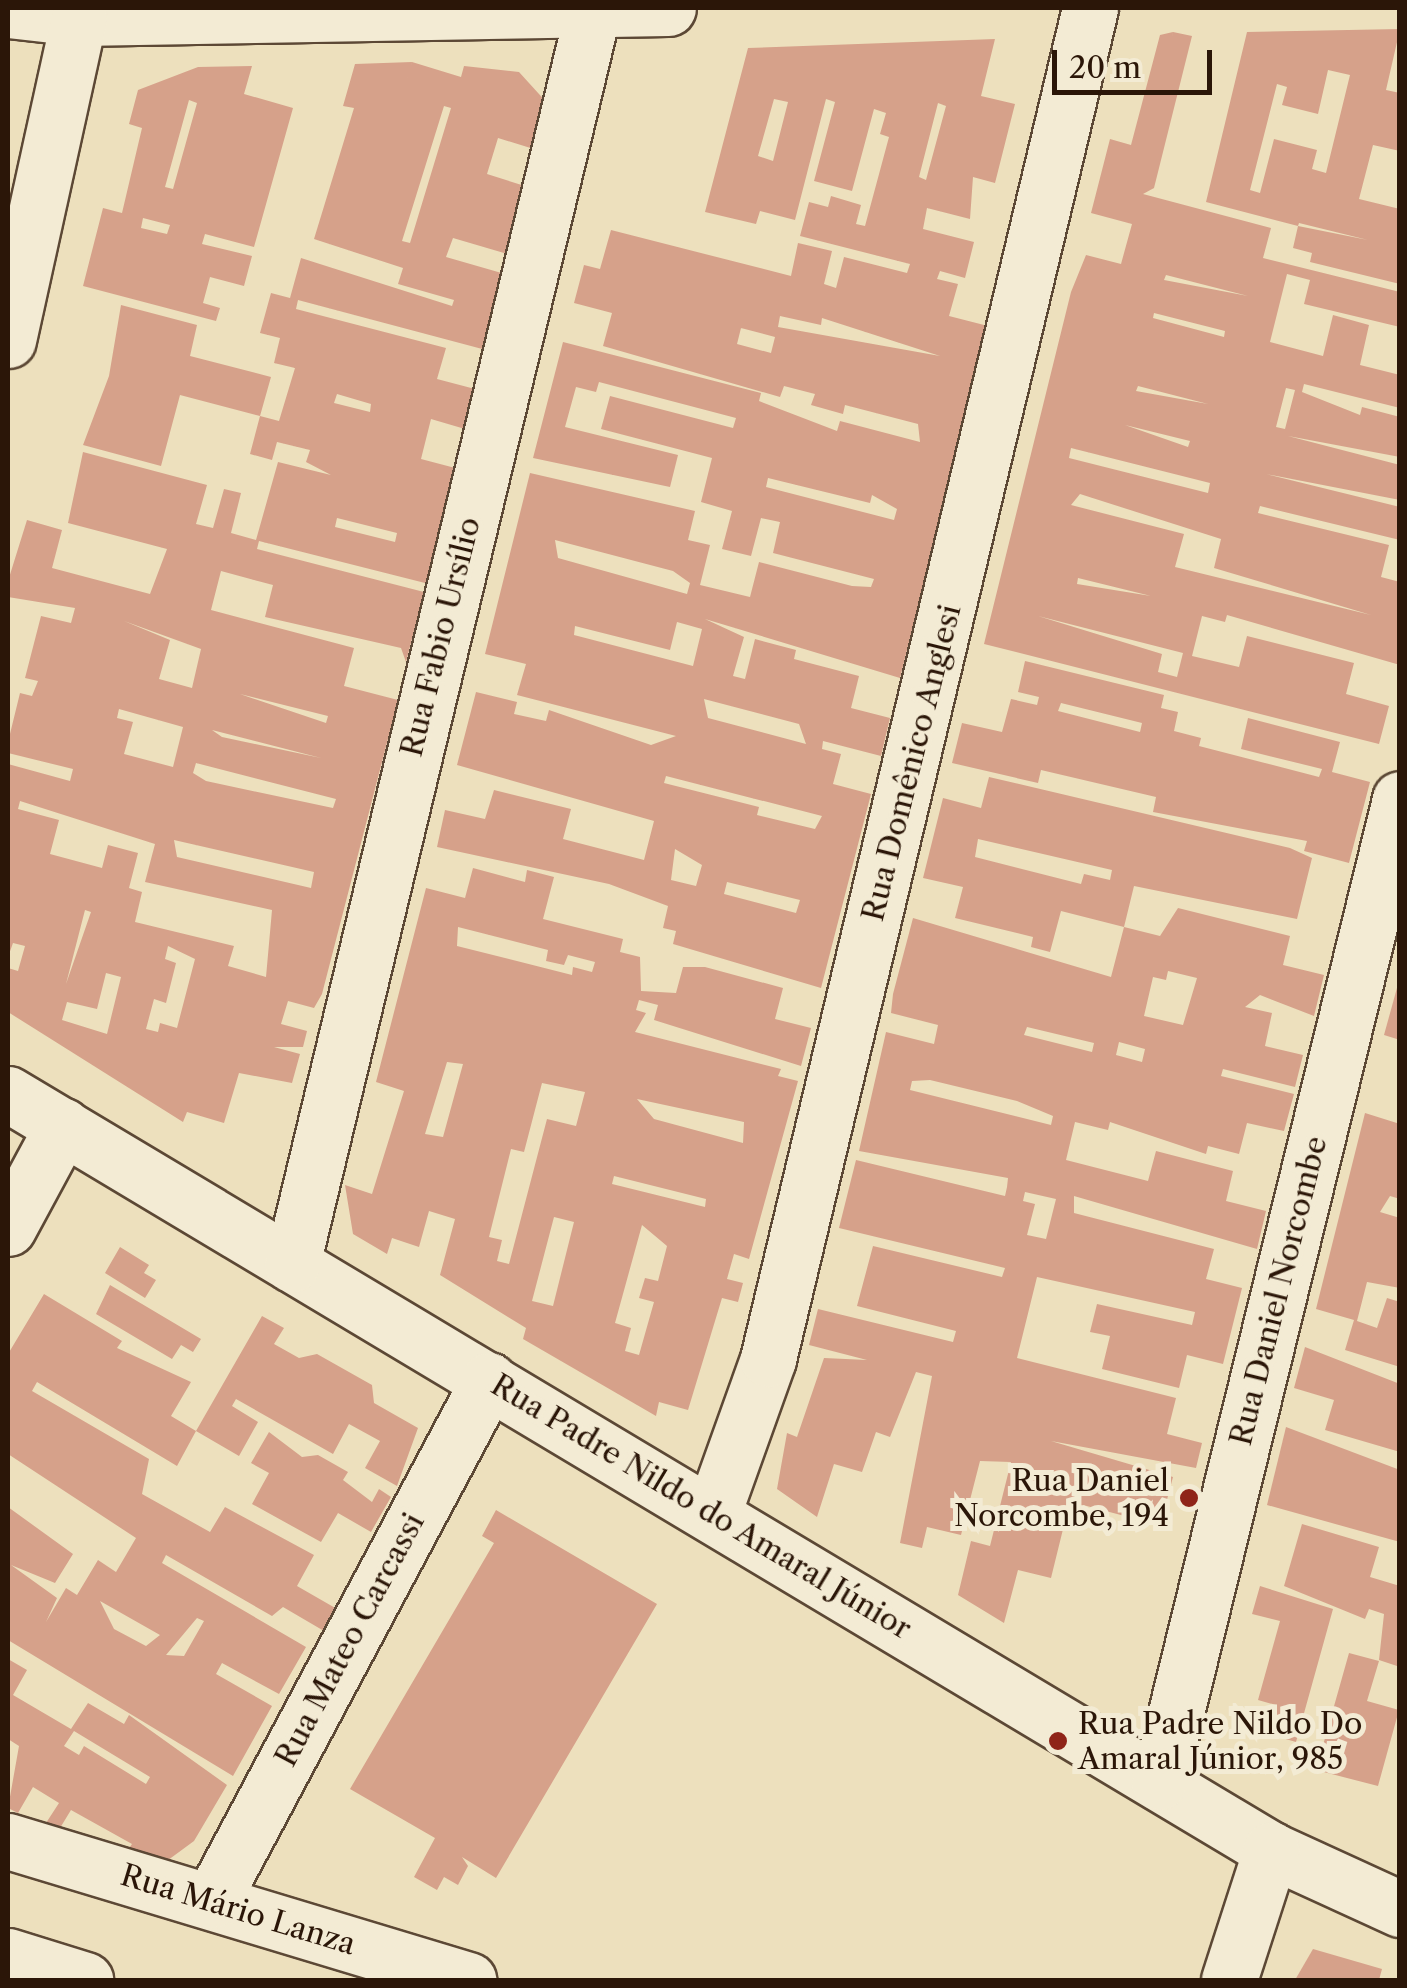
<!DOCTYPE html>
<html>
<head>
<meta charset="utf-8">
<style>
	body { margin:0 }
	#map { position:relative; width:1407px; height:1988px; overflow:hidden; background:#ede0bd; font-family:"Libre Caslon Text",serif }
	div>[style] { position:absolute }
	[style*='--x'] { left:calc(var(--x)*1px); top:calc(var(--y)*1px); width:calc(var(--w)*1px); rotate:calc(var(--a)*1deg) }
	.building>* { inset:0; background:#d6a18a }
	.roads { filter:drop-shadow(2px 0 #5c4835) drop-shadow(-2px 0 #5c4835) drop-shadow(0 2px #5c4835) drop-shadow(0 -2px #5c4835) }
	.minor>* { height:55px; margin:-27.5px; padding:0 27.5px; transform-origin:27.5px; border-radius:27.5px; background:#f3ebd4 }
	.dots>* { width:28px; height:28px; translate:-50% -50%; box-sizing:border-box; border:5px solid #f3ebd4; border-radius:50% }
	span { translate:-50% -50%; white-space:nowrap; text-align:center; line-height:1.15; -webkit-text-stroke:10px #f3ebd4; paint-order:stroke }
	.street-label { font-size:30px; color:#2b1608 }
	.poi-label { font-size:30px; color:#2b1608 }
	.right { translate:-100% -50%; text-align:right }
	.left { translate:0 -50%; text-align:left }
	.frame { position:absolute; inset:0; border:10px solid #2b1608; pointer-events:none }
	.scale { position:absolute; left:1052px; top:50px; width:160px; height:45px; box-sizing:border-box; border:5px solid #2b1608; border-top:0; padding-left:12px; font-size:30px; line-height:35px; white-space:nowrap; color:#2b1608; -webkit-text-stroke:8px #f3ebd4; paint-order:stroke }
</style>
</head>
<body>
<div id="map">
	<div class="building">
		<i style="clip-path:polygon(evenodd,1400px 29px,1386px 90px,1400px 93px,1400px 151px,1373px 145px,1359px 199px,1400px 209px,1400px 284px,1310px 262px,1312px 253px,1293px 248px,1298px 226px,1206px 202px,1247px 32px,1400px 29px,1328px 70px,1350px 75px,1326px 173px,1312px 169px,1317px 150px,1274px 139px,1260px 193px,1250px 190px,1277px 84px,1287px 87px,1282px 105px,1318px 114px,1328px 70px,1400px 29px,1299px 223px,1368px 240px,1298px 226px,1299px 223px)"></i>
		<i style="clip-path:polygon(evenodd,1173px 32px,1192px 36px,1154px 188px,1143px 194px,1271px 228px,1263px 258px,1400px 292px,1400px 327px,1304px 304px,1310px 280px,1287px 274px,1270px 342px,1323px 356px,1333px 315px,1369px 325px,1360px 365px,1400px 375px,1400px 408px,1304px 384px,1302px 392px,1360px 415px,1362px 407px,1400px 417px,1400px 457px,1288px 436px,1400px 465px,1400px 500px,1266px 474px,1400px 507px,1400px 540px,1260px 506px,1258px 513px,1389px 545px,1381px 577px,1400px 582px,1400px 665px,1227px 615px,1225px 622px,1202px 616px,1192px 656px,1239px 667px,1247px 636px,1354px 663px,1346px 694px,1389px 706px,1379px 744px,984px 644px,1071px 292px,1086px 255px,1121px 264px,1132px 224px,1091px 213px,1110px 139px,1131px 145px,1160px 35px,1173px 32px,1166px 275px,1248px 296px,1164px 280px,1166px 275px,1173px 32px,1154px 313px,1225px 331px,1224px 337px,1153px 318px,1154px 313px,1173px 32px,1138px 386px,1208px 404px,1136px 391px,1138px 386px,1173px 32px,1286px 388px,1295px 390px,1285px 429px,1276px 427px,1286px 388px,1173px 32px,1125px 425px,1190px 441px,1188px 447px,1125px 425px,1173px 32px,1071px 448px,1210px 483px,1208px 493px,1069px 458px,1071px 448px,1173px 32px,1080px 494px,1221px 539px,1214px 568px,1371px 615px,1175px 567px,1184px 534px,1071px 505px,1080px 494px,1173px 32px,1078px 578px,1151px 596px,1077px 584px,1078px 578px,1173px 32px,1038px 616px,1183px 653px,1177px 677px,1158px 672px,1162px 654px,1038px 616px)"></i>
		<i style="clip-path:polygon(evenodd,995px 39px,981px 96px,1015px 104px,995px 183px,973px 177px,970px 219px,927px 208px,923px 229px,974px 242px,965px 278px,940px 271px,937px 279px,958px 284px,949px 316px,988px 326px,900px 678px,705px 619px,744px 637px,733px 676px,745px 679px,755px 639px,796px 650px,794px 659px,859px 676px,851px 708px,890px 718px,881px 756px,823px 741px,822px 749px,841px 754px,833px 784px,871px 794px,821px 988px,673px 944px,676px 931px,663px 928px,668px 906px,609px 884px,437px 847px,445px 810px,485px 819px,494px 790px,571px 809px,563px 839px,644px 860px,654px 821px,457px 765px,476px 692px,517px 702px,514px 714px,546px 721px,549px 710px,651px 745px,676px 736px,517px 695px,526px 664px,485px 654px,530px 473px,695px 511px,688px 540px,710px 545px,700px 585px,750px 597px,759px 562px,852px 586px,871px 587px,874px 579px,773px 553px,780px 522px,761px 518px,751px 556px,722px 549px,732px 511px,701px 502px,712px 458px,601px 429px,610px 396px,733px 428px,736px 418px,599px 382px,596px 392px,576px 387px,565px 427px,678px 455px,670px 487px,533px 458px,563px 342px,761px 393px,759px 401px,837px 431px,840px 421px,920px 442px,918px 424px,845px 405px,843px 414px,811px 405px,815px 394px,784px 386px,780px 397px,603px 346px,612px 313px,574px 303px,584px 265px,600px 269px,611px 230px,791px 276px,798px 243px,832px 251px,824px 284px,836px 288px,844px 257px,907px 273px,910px 264px,800px 236px,809px 202px,828px 207px,831px 196px,861px 205px,856px 224px,865px 226px,889px 137px,880px 134px,886px 113px,874px 109px,852px 191px,814px 181px,835px 102px,826px 99px,795px 220px,760px 211px,756px 224px,705px 212px,748px 48px,995px 39px,774px 99px,788px 102px,773px 161px,758px 156px,774px 99px,995px 39px,938px 103px,946px 106px,926px 180px,919px 177px,938px 103px,995px 39px,780px 316px,821px 325px,822px 318px,940px 356px,778px 327px,780px 316px,995px 39px,741px 328px,775px 337px,771px 353px,737px 344px,741px 328px,995px 39px,768px 478px,870px 503px,872px 495px,897px 509px,894px 520px,766px 487px,768px 478px,995px 39px,555px 540px,673px 571px,690px 583px,687px 594px,558px 558px,555px 540px,995px 39px,677px 622px,702px 629px,693px 666px,574px 635px,575px 626px,670px 650px,677px 622px,995px 39px,704px 699px,799px 724px,806px 744px,708px 718px,704px 699px,995px 39px,666px 776px,822px 816px,815px 829px,757px 815px,759px 807px,664px 783px,666px 776px,995px 39px,675px 849px,702px 865px,696px 886px,671px 880px,675px 849px,995px 39px,727px 882px,800px 900px,796px 913px,724px 894px,727px 882px)"></i>
		<i style="clip-path:polygon(evenodd,412px 62px,461px 77px,464px 66px,519px 72px,549px 105px,537px 150px,498px 138px,487px 174px,528px 187px,511px 255px,453px 238px,446px 257px,505px 274px,486px 350px,298px 300px,296px 309px,446px 348px,437px 379px,475px 389px,465px 429px,431px 419px,421px 459px,459px 469px,429px 584px,259px 541px,257px 549px,424px 592px,406px 662px,401px 648px,265px 617px,273px 585px,221px 571px,211px 610px,354px 648px,344px 686px,398px 700px,322px 994px,314px 1008px,288px 1001px,281px 1024px,307px 1031px,303px 1047px,274px 1047px,300px 1054px,292px 1083px,239px 1073px,224px 1123px,187px 1112px,183px 1122px,8px 1012px,8px 968px,18px 971px,25px 946px,13px 943px,8px 957px,8px 764px,70px 781px,73px 769px,8px 753px,8px 742px,20px 693px,32px 696px,38px 681px,25px 678px,41px 616px,71px 623px,75px 608px,8px 597px,8px 581px,27px 520px,62px 530px,52px 568px,150px 594px,167px 549px,68px 523px,83px 452px,207px 485px,196px 524px,213px 528px,224px 489px,241px 493px,231px 533px,256px 540px,278px 462px,331px 475px,306px 462px,310px 450px,277px 442px,272px 460px,250px 454px,260px 416px,279px 421px,295px 368px,274px 363px,280px 338px,260px 333px,271px 293px,290px 298px,301px 258px,452px 306px,454px 300px,398px 284px,403px 268px,314px 239px,354px 108px,343px 106px,355px 64px,412px 62px,444px 106px,451px 108px,410px 243px,402px 241px,444px 106px,412px 62px,337px 394px,371px 404px,370px 412px,334px 403px,337px 394px,412px 62px,337px 518px,397px 533px,395px 542px,335px 527px,337px 518px,412px 62px,124px 621px,201px 649px,192px 688px,159px 679px,170px 640px,124px 621px,412px 62px,240px 694px,328px 716px,326px 723px,240px 694px,412px 62px,119px 709px,183px 727px,173px 767px,124px 754px,133px 722px,117px 718px,119px 709px,412px 62px,212px 730px,321px 758px,222px 737px,212px 730px,412px 62px,196px 763px,336px 799px,333px 808px,206px 781px,193px 773px,196px 763px,412px 62px,20px 801px,155px 844px,145px 882px,272px 910px,266px 977px,228px 966px,234px 946px,135px 922px,142px 892px,129px 888px,138px 853px,108px 845px,102px 868px,50px 854px,59px 820px,18px 809px,20px 801px,412px 62px,174px 840px,314px 872px,311px 888px,177px 857px,174px 840px,412px 62px,85px 910px,91px 912px,66px 984px,85px 910px,412px 62px,168px 946px,195px 959px,177px 1028px,160px 1023px,158px 1032px,146px 1029px,154px 999px,166px 1003px,176px 963px,165px 959px,168px 946px,412px 62px,106px 973px,121px 977px,107px 1034px,62px 1020px,67px 1002px,97px 1009px,106px 973px)"></i>
		<i style="clip-path:polygon(evenodd,252px 66px,244px 94px,293px 108px,254px 247px,205px 234px,202px 244px,252px 256px,244px 286px,210px 277px,203px 303px,220px 308px,216px 321px,83px 286px,103px 208px,122px 213px,142px 128px,129px 124px,138px 90px,198px 67px,252px 66px,189px 100px,197px 103px,173px 189px,165px 187px,189px 100px,252px 66px,143px 218px,170px 225px,167px 234px,141px 228px,143px 218px)"></i>
		<i style="clip-path:polygon(121px 305px,197px 325px,190px 356px,271px 377px,260px 416px,180px 395px,161px 466px,83px 445px,109px 376px)"></i>
		<i style="clip-path:polygon(evenodd,1025px 661px,1164px 695px,1161px 708px,1178px 712px,1174px 731px,1201px 738px,1199px 746px,1319px 777px,1322px 769px,1241px 749px,1248px 718px,1340px 742px,1332px 772px,1370px 782px,1349px 863px,1304px 851px,1307px 841px,1153px 812px,1156px 797px,1041px 770px,1038px 783px,952px 763px,962px 723px,1002px 732px,1011px 699px,1037px 705px,1039px 697px,1018px 692px,1025px 661px,1061px 703px,1142px 723px,1140px 732px,1058px 711px,1061px 703px)"></i>
		<i style="clip-path:polygon(evenodd,989px 777px,1290px 848px,1312px 858px,1297px 919px,1134px 886px,1124px 927px,1061px 911px,1050px 952px,1031px 947px,1033px 937px,955px 918px,963px 887px,923px 878px,943px 798px,981px 808px,989px 777px,978px 839px,1112px 870px,1110px 880px,1084px 874px,1081px 884px,975px 857px,978px 839px)"></i>
		<i style="clip-path:polygon(evenodd,473px 868px,525px 882px,527px 870px,554px 877px,543px 919px,623px 939px,620px 952px,640px 957px,641px 991px,676px 993px,683px 967px,705px 967px,783px 988px,775px 1019px,811px 1028px,801px 1066px,654px 1020px,658px 1005px,639px 1000px,636px 1010px,646px 1013px,635px 1032px,781px 1069px,778px 1076px,798px 1081px,749px 1259px,734px 1254px,727px 1279px,743px 1283px,738px 1302px,722px 1298px,688px 1410px,659px 1402px,656px 1416px,523px 1339px,526px 1328px,440px 1275px,455px 1219px,429px 1211px,419px 1247px,392px 1238px,387px 1254px,353px 1234px,345px 1185px,372px 1194px,404px 1091px,376px 1082px,426px 888px,465px 898px,473px 868px,458px 927px,548px 950px,546px 961px,564px 965px,568px 955px,595px 962px,592px 972px,573px 967px,572px 975px,457px 946px,458px 927px,473px 868px,447px 1062px,463px 1064px,443px 1137px,425px 1134px,447px 1062px,473px 868px,542px 1083px,585px 1092px,576px 1126px,547px 1119px,509px 1264px,497px 1261px,502px 1240px,489px 1237px,511px 1149px,524px 1152px,542px 1083px,473px 868px,637px 1099px,744px 1122px,743px 1143px,654px 1119px,637px 1099px,473px 868px,614px 1176px,706px 1199px,705px 1207px,612px 1184px,614px 1176px,473px 868px,554px 1217px,574px 1222px,553px 1306px,532px 1301px,554px 1217px,473px 868px,642px 1225px,667px 1246px,658px 1281px,645px 1278px,639px 1298px,654px 1302px,639px 1355px,625px 1351px,631px 1328px,615px 1323px,642px 1225px)"></i>
		<i style="clip-path:polygon(evenodd,1178px 908px,1290px 936px,1283px 965px,1324px 975px,1314px 1016px,1260px 995px,1245px 1007px,1272px 1013px,1265px 1046px,1303px 1055px,1295px 1087px,1223px 1069px,1221px 1076px,1294px 1094px,1284px 1131px,1247px 1123px,1239px 1154px,1208px 1146px,1206px 1154px,1110px 1122px,1108px 1130px,1075px 1122px,1066px 1160px,1148px 1181px,1156px 1151px,1233px 1171px,1226px 1201px,1266px 1211px,1257px 1249px,1074px 1196px,1074px 1213px,1214px 1249px,1206px 1279px,1242px 1288px,1223px 1364px,1187px 1355px,1179px 1388px,1102px 1369px,1110px 1336px,1090px 1332px,1097px 1304px,1192px 1325px,1195px 1312px,1037px 1277px,1017px 1358px,1176px 1398px,1167px 1434px,1202px 1443px,1196px 1468px,1051px 1441px,1173px 1477px,1164px 1511px,1139px 1505px,1136px 1519px,1083px 1505px,1081px 1517px,1067px 1513px,1051px 1578px,1018px 1570px,1004px 1623px,958px 1595px,971px 1541px,990px 1546px,1011px 1462px,980px 1461px,961px 1535px,927px 1527px,922px 1548px,900px 1543px,932px 1376px,916px 1372px,890px 1437px,876px 1432px,862px 1472px,834px 1464px,817px 1517px,777px 1489px,787px 1433px,797px 1437px,824px 1358px,867px 1360px,809px 1345px,818px 1309px,953px 1342px,956px 1331px,857px 1306px,873px 1246px,1002px 1277px,1005px 1268px,839px 1228px,856px 1160px,1005px 1196px,1007px 1187px,1008px 1178px,859px 1151px,886px 1032px,934px 1044px,938px 1025px,891px 1013px,893px 994px,913px 918px,1111px 977px,1124px 927px,1160px 936px,1178px 908px,1168px 971px,1197px 978px,1183px 1025px,1144px 1016px,1153px 977px,1166px 980px,1168px 971px,1178px 908px,1027px 1027px,1094px 1043px,1092px 1052px,1024px 1035px,1027px 1027px,1178px 908px,1119px 1042px,1145px 1049px,1142px 1062px,1116px 1055px,1119px 1042px,1178px 908px,930px 1080px,1017px 1101px,1053px 1116px,1051px 1125px,910px 1090px,912px 1081px,930px 1080px,1178px 908px,1025px 1192px,1056px 1199px,1046px 1239px,1027px 1235px,1035px 1204px,1023px 1201px,1025px 1192px)"></i>
		<i style="clip-path:polygon(1400px 977px,1400px 1040px,1384px 1035px)"></i>
		<i style="clip-path:polygon(1365px 1113px,1400px 1124px,1400px 1199px,1390px 1196px,1380px 1212px,1400px 1218px,1400px 1288px,1367px 1282px,1357px 1321px,1377px 1328px,1387px 1298px,1400px 1302px,1400px 1367px,1345px 1350px,1354px 1320px,1316px 1309px)"></i>
		<i style="clip-path:polygon(120px 1247px,149px 1265px,144px 1273px,156px 1280px,145px 1298px,105px 1273px)"></i>
		<i style="clip-path:polygon(110px 1285px,201px 1339px,193px 1352px,181px 1345px,172px 1359px,96px 1314px)"></i>
		<i style="clip-path:polygon(evenodd,44px 1294px,122px 1341px,117px 1348px,191px 1382px,171px 1416px,196px 1431px,177px 1466px,37px 1382px,32px 1391px,149px 1459px,142px 1494px,210px 1532px,225px 1507px,314px 1555px,297px 1586px,337px 1609px,324px 1631px,283px 1607px,272px 1616px,166px 1555px,162px 1563px,306px 1647px,279px 1694px,222px 1663px,216px 1674px,272px 1706px,233px 1776px,8px 1640px,8px 1507px,73px 1554px,55px 1583px,11px 1565px,57px 1598px,46px 1622px,66px 1588px,77px 1595px,98px 1560px,116px 1572px,136px 1538px,8px 1454px,8px 1354px,44px 1294px,100px 1601px,160px 1635px,146px 1646px,114px 1629px,100px 1601px,44px 1294px,197px 1618px,204px 1621px,184px 1656px,166px 1655px,197px 1618px)"></i>
		<i style="clip-path:polygon(262px 1316px,284px 1328px,274px 1344px,299px 1358px,317px 1354px,372px 1385px,374px 1403px,418px 1428px,397px 1486px,365px 1468px,380px 1441px,349px 1424px,333px 1454px,236px 1399px,232px 1406px,258px 1422px,239px 1456px,196px 1431px)"></i>
		<i style="clip-path:polygon(1305px 1347px,1400px 1384px,1400px 1452px,1325px 1430px,1334px 1400px,1294px 1388px)"></i>
		<i style="clip-path:polygon(1286px 1427px,1400px 1470px,1400px 1542px,1267px 1505px)"></i>
		<i style="clip-path:polygon(269px 1432px,302px 1457px,318px 1455px,348px 1472px,343px 1480px,372px 1502px,379px 1489px,391px 1497px,371px 1532px,338px 1513px,321px 1542px,252px 1504px,269px 1473px,251px 1463px)"></i>
		<i style="clip-path:polygon(496px 1510px,657px 1604px,496px 1878px,462px 1857px,468px 1866px,458px 1885px,444px 1877px,437px 1890px,414px 1877px,435px 1838px,350px 1789px,494px 1543px,482px 1536px)"></i>
		<i style="clip-path:polygon(1302px 1524px,1379px 1547px,1370px 1577px,1400px 1586px,1400px 1667px,1379px 1660px,1384px 1614px,1369px 1609px,1365px 1619px,1284px 1586px)"></i>
		<i style="clip-path:polygon(1260px 1586px,1333px 1609px,1296px 1742px,1268px 1734px,1276px 1705px,1258px 1700px,1280px 1621px,1252px 1614px)"></i>
		<i style="clip-path:polygon(1349px 1653px,1379px 1661px,1367px 1701px,1399px 1710px,1378px 1786px,1316px 1770px)"></i>
		<i style="clip-path:polygon(evenodd,8px 1659px,27px 1670px,13px 1695px,71px 1729px,88px 1703px,124px 1724px,129px 1715px,227px 1785px,194px 1841px,160px 1866px,125px 1854px,132px 1844px,71px 1810px,60px 1828px,46px 1823px,59px 1803px,33px 1787px,18px 1813px,8px 1808px,19px 1746px,8px 1739px,8px 1659px,74px 1731px,150px 1777px,146px 1784px,84px 1746px,79px 1755px,64px 1746px,74px 1731px)"></i>
		<i style="clip-path:polygon(1313px 1949px,1382px 1969px,1379px 1980px,1295px 1980px)"></i>
	</div>
	<div class="roads">
		<div class="minor">
			<i style="--x:8;--y:10;--w:71;--a:6.4"></i>
			<i style="--x:79;--y:18;--w:589;--a:-0.97"></i>
			<i style="--x:8;--y:340;--w:330;--a:-77.6"></i>
			<i style="--x:8;--y:1094;--w:1472;--a:30.9"></i>
			<i style="--x:1271;--y:1850;--w:142;--a:24.6"></i>
			<i style="--x:8;--y:1228;--w:116;--a:-61.7"></i>
			<i style="--x:292;--y:1264;--w:1290;--a:-76.5"></i>
			<i style="--x:713;--y:1513;--w:164;--a:-70.3"></i>
			<i style="--x:768;--y:1359;--w:1389;--a:-76.59"></i>
			<i style="--x:1159;--y:1782;--w:1012;--a:-76.22"></i>
			<i style="--x:8;--y:1841;--w:481;--a:16.8"></i>
			<i style="--x:212;--y:1900;--w:589;--a:-61.96"></i>
			<i style="--x:8;--y:1956;--w:81;--a:17.3"></i>
			<i style="--x:1229;--y:1980;--w:137;--a:-72.1"></i>
		</div>
	</div>
	<div class="dots">
		<i style="left:1189px;top:1498px;background:#8f2418"></i>
		<i style="left:1058px;top:1741px;background:#8f2418"></i>
	</div>
	<div class="street-label">
		<span style="left:441px;top:637px;rotate:-76deg">Rua Fabio Ursílio</span>
		<span style="left:912px;top:763px;rotate:-76deg">Rua Domênico Anglesi</span>
		<span style="left:1279px;top:1291px;rotate:-76deg">Rua Daniel Norcombe</span>
		<span style="left:701px;top:1507px;rotate:31deg">Rua Padre Nildo do Amaral Júnior</span>
		<span style="left:350px;top:1640px;rotate:-62deg">Rua Mateo Carcassi</span>
		<span style="left:238px;top:1910px;rotate:17deg">Rua Mário Lanza</span>
	</div>
	<div class="poi-label">
		<span class="right" style="left:1169px;top:1498px">Rua Daniel<br>Norcombe, 194</span>
		<span class="left" style="left:1078px;top:1741px">Rua Padre Nildo Do<br>Amaral Júnior, 985</span>
	</div>
	<div class="frame"></div>
	<div class="scale">20 m</div>
</div>
</body>
</html>
